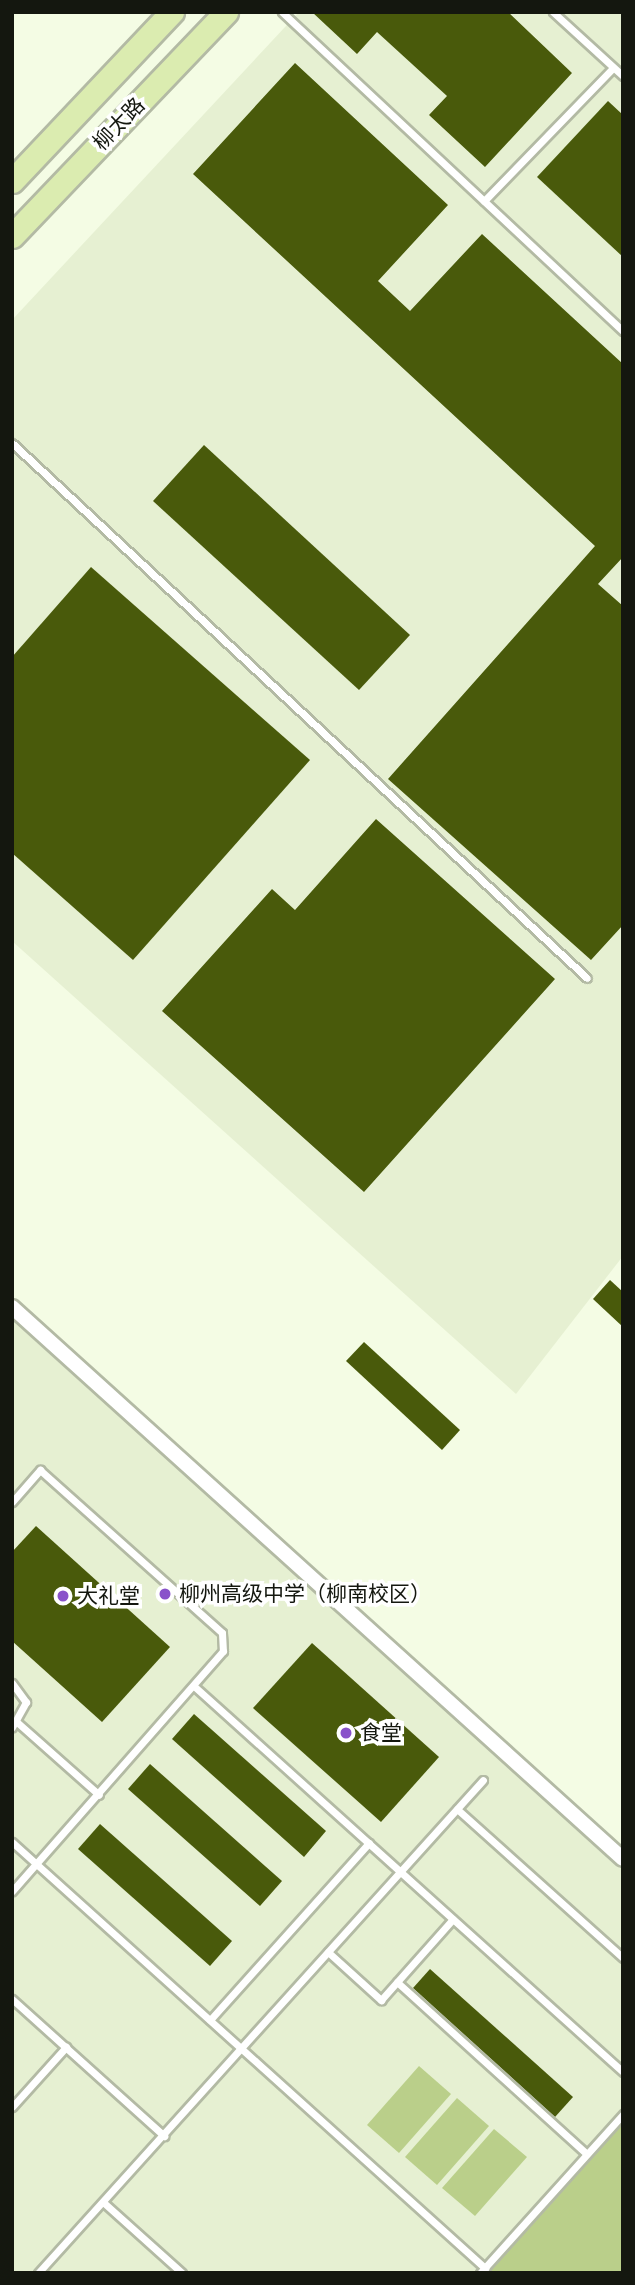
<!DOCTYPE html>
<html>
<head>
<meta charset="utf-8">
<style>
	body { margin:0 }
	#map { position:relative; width:635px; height:2285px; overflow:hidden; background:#f4fce4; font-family:Arial,"Noto Sans SC",sans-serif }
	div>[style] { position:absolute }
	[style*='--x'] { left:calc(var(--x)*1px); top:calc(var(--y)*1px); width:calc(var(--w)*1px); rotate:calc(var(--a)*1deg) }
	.built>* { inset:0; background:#e6f0d2 }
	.green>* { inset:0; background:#bacf8a }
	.building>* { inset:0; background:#495a0b }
	.roads { filter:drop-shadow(2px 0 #b3baa4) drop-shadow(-2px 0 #b3baa4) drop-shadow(0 2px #b3baa4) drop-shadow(0 -2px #b3baa4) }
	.lane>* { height:7px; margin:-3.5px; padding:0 3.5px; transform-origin:3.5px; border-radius:3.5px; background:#fff }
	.street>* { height:14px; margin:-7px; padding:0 7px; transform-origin:7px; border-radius:7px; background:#fff }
	.primary>* { height:23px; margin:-11.5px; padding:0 11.5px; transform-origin:11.5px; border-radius:11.5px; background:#dbecb0 }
	.dots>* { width:19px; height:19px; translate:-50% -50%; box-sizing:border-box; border:4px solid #fff; border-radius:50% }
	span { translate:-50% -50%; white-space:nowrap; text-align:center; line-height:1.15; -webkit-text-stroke:7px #fff; paint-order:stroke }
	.street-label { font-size:21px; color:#14170f }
	.poi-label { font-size:21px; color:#14170f }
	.left { translate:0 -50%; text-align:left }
	.frame { position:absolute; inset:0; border:14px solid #14170f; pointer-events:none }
</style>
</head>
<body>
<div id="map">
	<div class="built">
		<i style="clip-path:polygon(299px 12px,623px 12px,623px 1256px,516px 1394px,12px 941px,12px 320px)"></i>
		<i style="clip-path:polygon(12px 1320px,623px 1869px,623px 2273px,12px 2273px)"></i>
	</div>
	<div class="green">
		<i style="clip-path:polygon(419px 2066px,451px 2094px,399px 2153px,367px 2125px)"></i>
		<i style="clip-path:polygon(457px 2098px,489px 2126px,437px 2185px,405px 2157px)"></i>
		<i style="clip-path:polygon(623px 2109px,623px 2273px,484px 2273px)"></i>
		<i style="clip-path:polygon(494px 2129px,527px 2157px,475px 2216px,442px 2188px)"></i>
	</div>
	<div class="building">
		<i style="clip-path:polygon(312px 12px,508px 12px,572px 73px,485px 167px,429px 115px,447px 96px,377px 32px,357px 54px)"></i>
		<i style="clip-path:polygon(295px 63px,448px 205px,378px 281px,410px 311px,482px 234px,623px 364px,623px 557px,598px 584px,623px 606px,623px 925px,591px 960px,388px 779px,595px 546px,193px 174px)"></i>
		<i style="clip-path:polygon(608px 101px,623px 115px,623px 257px,537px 177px)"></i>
		<i style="clip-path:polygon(204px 445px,410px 635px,359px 690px,153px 501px)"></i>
		<i style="clip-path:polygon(91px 567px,310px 760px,133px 960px,12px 853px,12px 657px)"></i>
		<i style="clip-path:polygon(376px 819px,555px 979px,364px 1192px,162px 1011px,272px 889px,295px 910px)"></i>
		<i style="clip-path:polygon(610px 1280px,623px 1292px,623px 1327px,593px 1299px)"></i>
		<i style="clip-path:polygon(364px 1342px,460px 1430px,442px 1450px,346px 1361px)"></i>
		<i style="clip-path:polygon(36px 1526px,170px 1647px,102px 1722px,12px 1641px,12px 1552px)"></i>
		<i style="clip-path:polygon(312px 1643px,439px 1757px,381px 1822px,253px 1708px)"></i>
		<i style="clip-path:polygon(194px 1714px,326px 1831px,304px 1857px,172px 1739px)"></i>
		<i style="clip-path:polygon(150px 1764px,282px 1881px,260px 1906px,128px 1789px)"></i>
		<i style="clip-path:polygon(100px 1824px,232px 1941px,210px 1966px,78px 1849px)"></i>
		<i style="clip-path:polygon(430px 1969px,573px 2097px,555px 2117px,413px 1988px)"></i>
	</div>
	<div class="roads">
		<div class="lane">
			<i style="--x:282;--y:12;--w:467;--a:43.1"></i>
			<i style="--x:553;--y:12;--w:95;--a:42.4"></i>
			<i style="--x:484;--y:201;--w:185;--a:-45.9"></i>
			<i style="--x:12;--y:443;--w:785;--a:42.94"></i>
			<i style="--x:12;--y:1502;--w:43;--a:-48.8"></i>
			<i style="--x:40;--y:1470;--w:244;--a:41.8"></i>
			<i style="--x:222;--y:1633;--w:18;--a:87"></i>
			<i style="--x:223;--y:1651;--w:320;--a:131.3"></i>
			<i style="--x:12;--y:1683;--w:24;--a:54"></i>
			<i style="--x:26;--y:1702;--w:29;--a:119"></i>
			<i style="--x:195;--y:1687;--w:576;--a:41.97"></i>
			<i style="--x:18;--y:1723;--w:108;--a:41.6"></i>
			<i style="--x:457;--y:1809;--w:223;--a:41.9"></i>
			<i style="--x:12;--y:1842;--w:637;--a:42.01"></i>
			<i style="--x:328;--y:1952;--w:72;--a:42.2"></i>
			<i style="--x:381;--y:2000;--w:108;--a:-48.4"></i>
			<i style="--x:397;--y:1982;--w:256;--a:42.2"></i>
			<i style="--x:12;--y:1999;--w:205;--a:42"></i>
			<i style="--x:210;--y:2020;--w:238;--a:-48.1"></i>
			<i style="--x:12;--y:2107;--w:81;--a:-48"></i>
			<i style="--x:103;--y:2202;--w:106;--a:41.9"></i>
			<i style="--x:38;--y:2273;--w:664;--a:-47.93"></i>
			<i style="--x:480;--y:2273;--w:214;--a:-48"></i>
		</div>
		<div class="street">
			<i style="--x:12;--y:1307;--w:823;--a:42.1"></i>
		</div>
		<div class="primary">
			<i style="--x:12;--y:181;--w:233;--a:-46.6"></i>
			<i style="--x:12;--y:236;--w:310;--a:-46.3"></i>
		</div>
	</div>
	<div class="dots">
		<i style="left:165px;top:1594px;background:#8952ca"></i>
		<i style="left:63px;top:1596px;background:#8952ca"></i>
		<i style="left:346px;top:1733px;background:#8952ca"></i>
	</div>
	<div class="street-label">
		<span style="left:119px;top:124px;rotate:-46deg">柳太路</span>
	</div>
	<div class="poi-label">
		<span class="left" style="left:179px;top:1594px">柳州高级中学（柳南校区）</span>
		<span class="left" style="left:77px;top:1596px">大礼堂</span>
		<span class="left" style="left:360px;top:1733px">食堂</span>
	</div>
	<div class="frame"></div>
</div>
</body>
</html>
